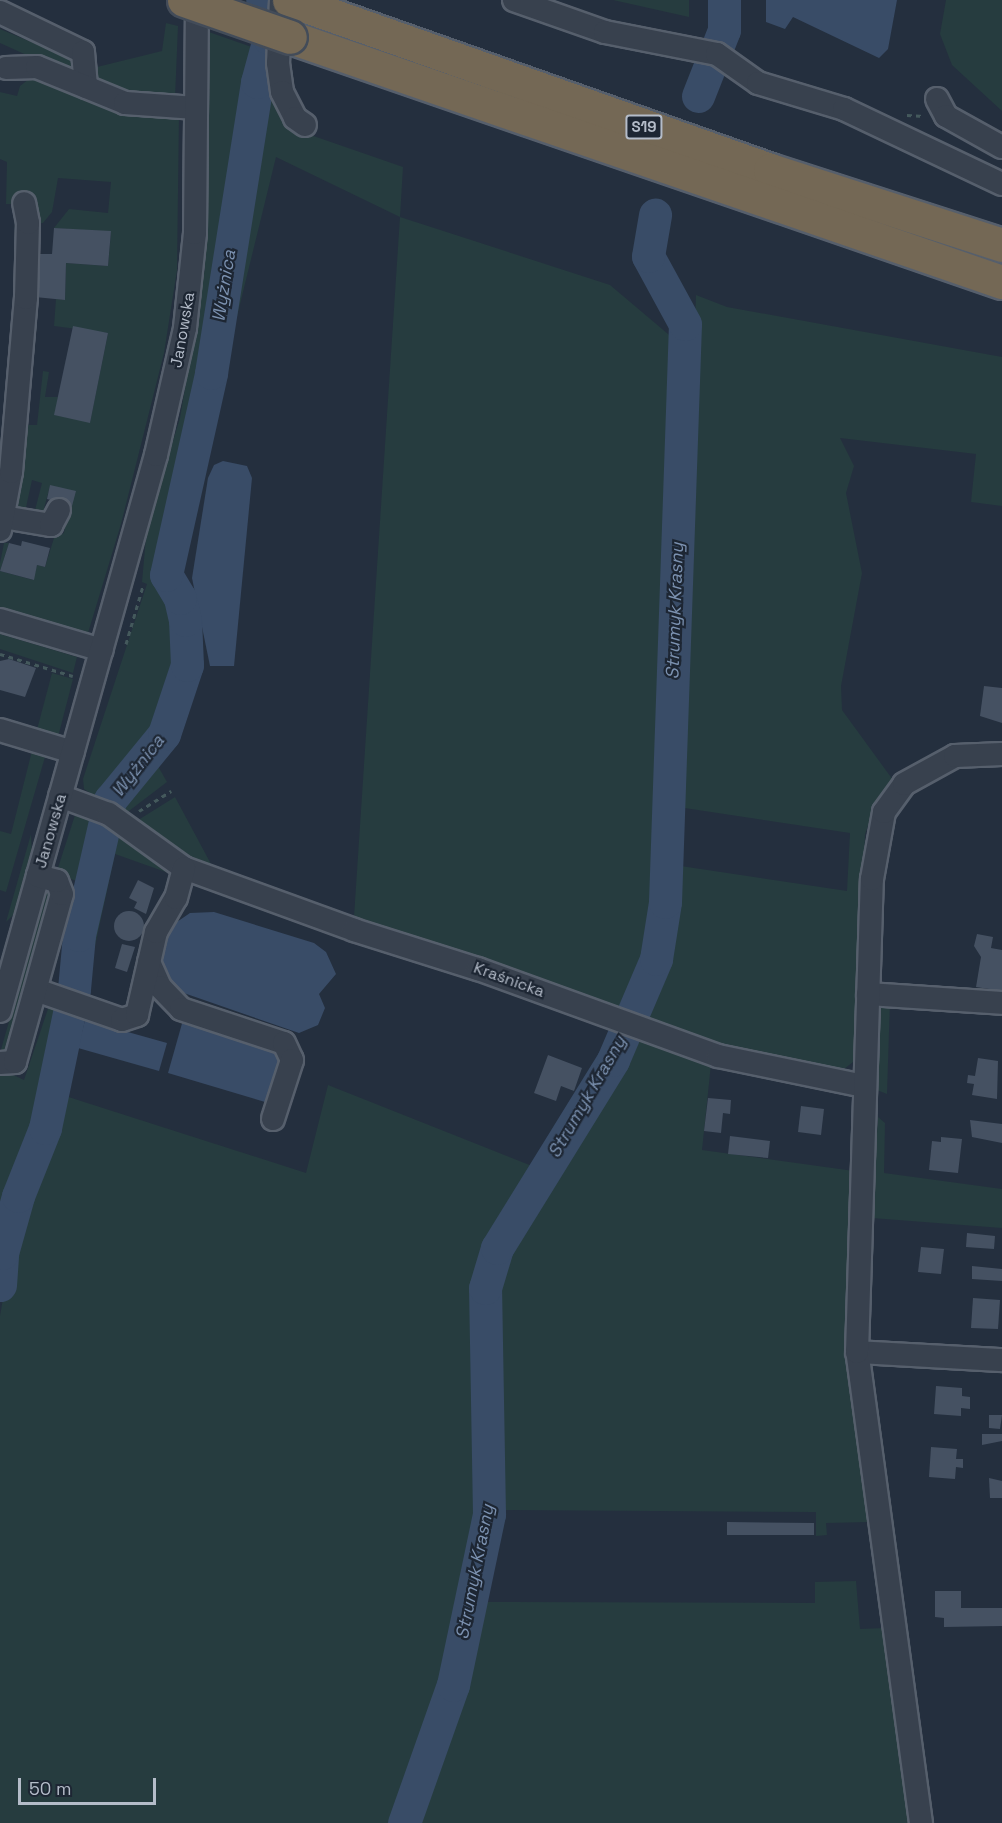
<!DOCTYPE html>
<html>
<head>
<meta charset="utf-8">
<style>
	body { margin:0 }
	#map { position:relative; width:1002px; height:1823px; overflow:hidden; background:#242f3e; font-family:"Space Grotesk",sans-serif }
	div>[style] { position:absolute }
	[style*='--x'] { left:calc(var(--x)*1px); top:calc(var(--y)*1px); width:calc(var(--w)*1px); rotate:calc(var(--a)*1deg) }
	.green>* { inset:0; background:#263c3f }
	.water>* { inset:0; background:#394c67 }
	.river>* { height:33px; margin:-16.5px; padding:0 16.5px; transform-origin:16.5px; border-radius:16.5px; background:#394c67 }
	.building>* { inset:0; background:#455162 }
	.round { border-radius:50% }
	.path>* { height:3px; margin-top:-1.5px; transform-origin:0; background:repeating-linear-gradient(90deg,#44595c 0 4.5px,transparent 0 9px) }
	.roads { filter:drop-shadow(2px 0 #565f6c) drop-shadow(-2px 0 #565f6c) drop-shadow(0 2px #565f6c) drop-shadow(0 -2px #565f6c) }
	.minor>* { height:22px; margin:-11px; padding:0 11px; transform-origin:11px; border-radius:11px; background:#38414e }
	.highway>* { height:33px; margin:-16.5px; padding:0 16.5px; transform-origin:16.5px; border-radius:16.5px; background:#746855 }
	.bridges { filter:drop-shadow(2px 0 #434c59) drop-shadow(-2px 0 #434c59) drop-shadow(0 2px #434c59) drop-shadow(0 -2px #434c59) }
	.highway-bridge>* { height:33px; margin:-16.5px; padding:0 16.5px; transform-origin:16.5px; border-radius:16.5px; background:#746855 }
	span { translate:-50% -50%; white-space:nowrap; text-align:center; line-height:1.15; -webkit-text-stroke:4.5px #1d2633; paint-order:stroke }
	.shield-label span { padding:2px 4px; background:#1d2633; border:2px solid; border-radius:4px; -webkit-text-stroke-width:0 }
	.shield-label { font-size:15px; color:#b4bcc9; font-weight:700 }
	.street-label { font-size:16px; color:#b4bcc9 }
	.water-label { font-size:18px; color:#7c92b1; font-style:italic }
	.scale { position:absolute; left:18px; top:1778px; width:138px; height:27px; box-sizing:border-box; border:3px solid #b4bcc9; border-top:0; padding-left:8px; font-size:18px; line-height:21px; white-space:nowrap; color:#b4bcc9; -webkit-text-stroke:4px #1d2633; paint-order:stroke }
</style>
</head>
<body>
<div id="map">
	<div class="green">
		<i style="clip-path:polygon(613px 0,689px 0,689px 17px)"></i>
		<i style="clip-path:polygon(946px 0,1002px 0,1002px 111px,952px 65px,940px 34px)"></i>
		<i style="clip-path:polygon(166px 23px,178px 26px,175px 98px,114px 91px,95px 78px,93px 68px,162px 51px)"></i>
		<i style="clip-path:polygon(0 29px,79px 62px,73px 76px,0 43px)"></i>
		<i style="clip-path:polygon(206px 31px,263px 51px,253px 84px,208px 373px,164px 577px,178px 599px,184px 621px,185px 665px,163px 733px,106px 803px,84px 789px,83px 779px,147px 584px,142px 582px,147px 526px,180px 418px,205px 268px)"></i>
		<i style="clip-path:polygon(269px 59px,302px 132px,403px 167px,400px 217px,610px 285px,681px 345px,663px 901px,654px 958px,630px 1015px,435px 944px,200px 866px,135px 822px,175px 797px,211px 864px,354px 917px,400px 217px,276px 157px,177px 562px,189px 608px,171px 575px,215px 371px)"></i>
		<i style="clip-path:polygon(33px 76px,179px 113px,177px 270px,164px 353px,121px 524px,88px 633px,83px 635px,0 608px,0 563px,4px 543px,9px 543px,0 571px,33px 580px,37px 565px,45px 567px,54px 538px,64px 533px,69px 505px,50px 486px,42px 516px,34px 514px,42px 483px,32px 480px,25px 512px,14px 507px,22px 425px,37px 425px,43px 371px,49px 372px,45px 397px,58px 397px,55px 415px,90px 422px,108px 333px,54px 326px,56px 299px,65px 300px,66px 263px,108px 266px,111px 232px,54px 228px,69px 209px,108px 213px,111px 182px,58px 178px,52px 212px,43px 223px,35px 223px,17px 293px,14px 204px,6px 204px,7px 162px,0 159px,0 92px,17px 96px,20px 86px)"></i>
		<i style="clip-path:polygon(696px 295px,727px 307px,1002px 357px,1002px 506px,971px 502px,976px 454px,840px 438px,854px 466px,846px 493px,862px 573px,841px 686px,842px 710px,893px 780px,875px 807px,865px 834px,857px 1048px,853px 1062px,839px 1073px,739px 1051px,639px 1017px,661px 961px,674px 865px,847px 891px,850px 833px,678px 807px)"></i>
		<i style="clip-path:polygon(0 634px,77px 657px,73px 673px,0 649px)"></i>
		<i style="clip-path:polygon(52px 673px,73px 679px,58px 737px,35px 737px)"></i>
		<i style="clip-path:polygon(33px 747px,47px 750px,6px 892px,0 890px,0 831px,11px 834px)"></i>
		<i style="clip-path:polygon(154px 759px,167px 782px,125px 814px,113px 805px,128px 781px)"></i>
		<i style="clip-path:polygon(76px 812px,103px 820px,76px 934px,71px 996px,62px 993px,64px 937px,77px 881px,56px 874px)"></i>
		<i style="clip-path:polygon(108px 822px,177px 876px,115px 854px,83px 1001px,75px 997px,80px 934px)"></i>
		<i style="clip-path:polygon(31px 834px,32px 856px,13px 915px,6px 922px)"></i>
		<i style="clip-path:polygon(47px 888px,51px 891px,7px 1055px,0 1053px)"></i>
		<i style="clip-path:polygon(51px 1000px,68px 1006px,41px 1128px,13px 1193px,0 1243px,0 1076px,9px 1073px,24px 1080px)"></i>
		<i style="clip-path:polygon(890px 1001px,887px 1094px,877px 1090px,881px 1005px)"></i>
		<i style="clip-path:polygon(629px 1036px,711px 1064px,702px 1150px,854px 1171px,855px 1419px,869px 1522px,826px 1523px,827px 1535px,816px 1536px,816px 1512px,497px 1510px,492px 1288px,506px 1251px,553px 1175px,546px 1171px)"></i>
		<i style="clip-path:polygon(328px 1085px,532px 1166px,478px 1275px,481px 1507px,448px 1666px,392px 1823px,0 1823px,0 1316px,20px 1198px,56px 1093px,306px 1173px)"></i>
		<i style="clip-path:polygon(878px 1117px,885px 1123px,884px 1173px,1002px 1189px,1002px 1228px,872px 1218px)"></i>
		<i style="clip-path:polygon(856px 1581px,860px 1629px,884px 1628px,910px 1823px,410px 1823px,460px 1686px,482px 1602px,815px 1603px,815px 1582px)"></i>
	</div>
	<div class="water">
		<i style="clip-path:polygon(766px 0,897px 0,888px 49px,879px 58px,793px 17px,785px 29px,766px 22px)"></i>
		<i style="clip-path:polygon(223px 461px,247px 466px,252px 478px,234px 666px,210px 666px,192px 578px,208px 478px,214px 465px)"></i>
		<i style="clip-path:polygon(214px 912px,314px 943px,326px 952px,336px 974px,319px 994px,325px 1008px,318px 1025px,299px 1033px,178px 991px,163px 976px,158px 962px,168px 928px,190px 913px)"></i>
		<i style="clip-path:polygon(85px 1020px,167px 1043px,159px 1071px,78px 1048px)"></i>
		<i style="clip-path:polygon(183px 1020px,269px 1044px,285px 1063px,272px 1104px,168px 1073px)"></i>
	</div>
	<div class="river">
		<i style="--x:698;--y:96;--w:71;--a:-68.5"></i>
		<i style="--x:724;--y:30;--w:30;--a:-90"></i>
		<i style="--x:0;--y:1285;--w:32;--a:-86"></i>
		<i style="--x:2;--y:1253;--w:59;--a:-74.3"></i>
		<i style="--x:18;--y:1196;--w:73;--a:-68.3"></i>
		<i style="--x:45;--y:1128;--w:142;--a:-78.2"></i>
		<i style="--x:74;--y:989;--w:54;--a:-84.7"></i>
		<i style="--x:79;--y:935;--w:139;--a:-77.1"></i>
		<i style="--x:110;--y:800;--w:85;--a:-50.7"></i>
		<i style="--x:164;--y:734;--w:73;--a:-71.6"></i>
		<i style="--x:187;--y:665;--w:45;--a:-92.5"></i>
		<i style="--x:185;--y:620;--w:23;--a:-103"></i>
		<i style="--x:180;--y:598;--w:27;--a:-121"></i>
		<i style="--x:166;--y:575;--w:207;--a:-77.4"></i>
		<i style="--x:211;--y:373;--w:295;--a:-81"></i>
		<i style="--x:257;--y:82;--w:46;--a:-74.7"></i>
		<i style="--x:269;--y:38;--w:39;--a:-100"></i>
		<i style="--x:404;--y:1823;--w:146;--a:-70.5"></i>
		<i style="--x:453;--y:1685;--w:175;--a:-78.1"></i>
		<i style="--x:489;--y:1514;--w:226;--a:-91"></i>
		<i style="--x:485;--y:1288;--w:42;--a:-73.3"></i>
		<i style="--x:497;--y:1248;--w:221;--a:-58.3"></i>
		<i style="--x:613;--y:1060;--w:110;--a:-66.9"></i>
		<i style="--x:656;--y:959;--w:58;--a:-81"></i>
		<i style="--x:665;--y:902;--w:578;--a:-88.02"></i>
		<i style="--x:685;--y:324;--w:77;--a:-118.6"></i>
		<i style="--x:648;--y:256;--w:42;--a:-80.3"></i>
	</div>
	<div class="building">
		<i style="clip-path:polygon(54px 228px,111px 231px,108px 266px,66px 263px,65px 300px,35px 297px,38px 254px,52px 254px)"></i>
		<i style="clip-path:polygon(73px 326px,108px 333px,90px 423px,54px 415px)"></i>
		<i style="clip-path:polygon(50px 485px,76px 491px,72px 506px,47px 499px)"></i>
		<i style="clip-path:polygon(22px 541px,50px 548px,45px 567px,37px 565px,34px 580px,0 571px,9px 543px,21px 546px)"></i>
		<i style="clip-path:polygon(9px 659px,36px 668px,25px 697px,0 690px,0 661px)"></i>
		<i style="clip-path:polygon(984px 686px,1002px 688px,1002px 723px,980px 716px)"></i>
		<i style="clip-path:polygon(138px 880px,154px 888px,146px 914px,134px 908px,137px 902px,129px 898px)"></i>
		<i class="round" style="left:114px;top:911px;width:30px;height:30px"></i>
		<i style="clip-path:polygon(977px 934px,993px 937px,991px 948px,1002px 950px,1002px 991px,976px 987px,981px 957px,974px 946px)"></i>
		<i style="clip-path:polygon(122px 944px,135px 947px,127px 972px,115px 968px)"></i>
		<i style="clip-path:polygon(548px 1055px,582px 1068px,574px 1091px,561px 1086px,556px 1101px,534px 1093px)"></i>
		<i style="clip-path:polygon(978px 1058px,998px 1061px,997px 1099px,972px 1095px,974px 1084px,967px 1083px,968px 1075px,975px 1076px)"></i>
		<i style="clip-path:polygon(708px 1098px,731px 1100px,730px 1114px,723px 1113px,721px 1133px,704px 1131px)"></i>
		<i style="clip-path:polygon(801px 1106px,824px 1109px,821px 1135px,798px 1132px)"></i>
		<i style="clip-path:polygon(970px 1120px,1002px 1124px,1002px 1143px,972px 1137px)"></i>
		<i style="clip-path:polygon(730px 1136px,770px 1141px,768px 1158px,728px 1154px)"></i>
		<i style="clip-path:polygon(941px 1137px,962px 1139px,958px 1173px,929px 1170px,932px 1141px,941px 1142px)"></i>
		<i style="clip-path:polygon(967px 1233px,995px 1236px,994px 1249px,966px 1247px)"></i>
		<i style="clip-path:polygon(921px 1247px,944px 1249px,941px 1274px,918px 1272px)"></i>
		<i style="clip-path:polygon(972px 1266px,1002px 1269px,1002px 1281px,972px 1279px)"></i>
		<i style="clip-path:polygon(973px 1298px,1000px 1300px,998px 1329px,971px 1328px)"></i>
		<i style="clip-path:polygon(936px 1386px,962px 1388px,962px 1396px,970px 1397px,970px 1409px,961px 1408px,961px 1416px,934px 1414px)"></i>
		<i style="clip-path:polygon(989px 1415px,1002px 1415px,1000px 1429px,989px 1428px)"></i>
		<i style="clip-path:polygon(982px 1434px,1002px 1434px,1002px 1441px,982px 1445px)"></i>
		<i style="clip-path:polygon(931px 1447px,957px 1449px,956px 1459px,963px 1459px,963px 1468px,956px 1467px,955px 1479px,929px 1477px)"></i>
		<i style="clip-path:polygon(989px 1478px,1002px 1481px,1002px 1498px,990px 1498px)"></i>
		<i style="clip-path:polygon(727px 1522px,814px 1523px,814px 1535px,727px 1535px)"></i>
		<i style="clip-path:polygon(935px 1591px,961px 1591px,961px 1608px,1002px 1608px,1002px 1626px,944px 1627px,944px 1618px,935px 1617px)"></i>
	</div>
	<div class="path">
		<i style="--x:907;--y:115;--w:17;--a:3"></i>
		<i style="--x:126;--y:644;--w:60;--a:-73.7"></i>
		<i style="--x:0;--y:654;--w:76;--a:16.8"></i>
		<i style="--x:139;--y:811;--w:38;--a:-32"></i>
	</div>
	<div class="roads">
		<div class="minor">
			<i style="--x:281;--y:0;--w:63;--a:92.7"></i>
			<i style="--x:278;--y:63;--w:29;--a:82"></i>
			<i style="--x:282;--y:92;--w:29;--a:63"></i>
			<i style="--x:295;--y:118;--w:12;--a:35"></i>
			<i style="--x:514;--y:0;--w:96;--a:19.4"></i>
			<i style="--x:605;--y:32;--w:114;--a:11.1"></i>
			<i style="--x:717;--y:54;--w:50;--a:35.3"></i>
			<i style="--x:758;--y:83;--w:90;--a:16.8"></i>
			<i style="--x:844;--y:109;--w:175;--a:25.4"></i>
			<i style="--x:0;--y:12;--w:92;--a:25.7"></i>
			<i style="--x:83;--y:52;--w:35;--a:85"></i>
			<i style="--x:6;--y:68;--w:31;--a:-2"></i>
			<i style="--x:37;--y:67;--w:95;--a:22.2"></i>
			<i style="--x:125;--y:103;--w:71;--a:4"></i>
			<i style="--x:937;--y:99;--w:19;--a:62"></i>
			<i style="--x:946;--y:116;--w:64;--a:29"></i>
			<i style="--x:3;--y:517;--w:49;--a:9.5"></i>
			<i style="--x:51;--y:525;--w:17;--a:-62"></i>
			<i style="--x:0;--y:530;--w:59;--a:-79.3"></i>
			<i style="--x:11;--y:472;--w:175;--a:-85.1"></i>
			<i style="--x:26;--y:298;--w:75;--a:-88.5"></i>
			<i style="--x:28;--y:223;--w:20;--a:-101"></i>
			<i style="--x:0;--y:620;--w:106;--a:16.4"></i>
			<i style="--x:0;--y:730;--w:76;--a:16.8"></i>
			<i style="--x:60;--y:796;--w:52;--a:20.2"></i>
			<i style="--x:109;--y:814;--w:92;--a:35.8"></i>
			<i style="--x:184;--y:868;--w:181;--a:20"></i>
			<i style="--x:354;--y:930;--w:130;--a:17.5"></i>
			<i style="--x:478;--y:969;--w:255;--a:19.9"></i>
			<i style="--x:718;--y:1056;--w:149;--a:11.6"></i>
			<i style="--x:149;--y:962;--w:27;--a:66"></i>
			<i style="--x:160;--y:987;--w:30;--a:46"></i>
			<i style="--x:181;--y:1009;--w:108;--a:18.3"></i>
			<i style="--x:284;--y:1043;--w:19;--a:65"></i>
			<i style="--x:292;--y:1060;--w:62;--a:107.9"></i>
			<i style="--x:36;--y:990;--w:91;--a:19.2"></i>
			<i style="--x:122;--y:1020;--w:16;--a:-18"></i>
			<i style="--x:137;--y:1015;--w:85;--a:-77.1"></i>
			<i style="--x:156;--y:932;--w:39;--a:-60"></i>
			<i style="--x:176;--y:898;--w:31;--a:-75"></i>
			<i style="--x:868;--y:994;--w:134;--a:3.8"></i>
			<i style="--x:0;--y:1011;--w:577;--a:-74.33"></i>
			<i style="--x:156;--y:455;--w:130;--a:-77.1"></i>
			<i style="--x:185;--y:328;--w:96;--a:-84"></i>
			<i style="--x:195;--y:233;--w:233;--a:-89.5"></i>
			<i style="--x:0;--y:1063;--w:15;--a:-4"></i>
			<i style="--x:15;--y:1062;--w:174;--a:-74.4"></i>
			<i style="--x:62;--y:894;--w:14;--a:-111"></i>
			<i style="--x:57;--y:881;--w:20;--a:-165"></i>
			<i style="--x:857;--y:1352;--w:145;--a:3.2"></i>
			<i style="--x:921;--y:1823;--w:475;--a:-97.7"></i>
			<i style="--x:857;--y:1352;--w:473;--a:-88.2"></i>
			<i style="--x:872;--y:879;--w:68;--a:-79.8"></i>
			<i style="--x:884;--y:812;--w:34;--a:-54"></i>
			<i style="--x:904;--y:784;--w:58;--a:-28.8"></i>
			<i style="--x:955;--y:756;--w:47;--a:-2.4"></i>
		</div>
		<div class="highway">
			<i style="--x:289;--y:0;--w:510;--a:19.46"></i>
			<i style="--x:770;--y:170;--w:244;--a:17.9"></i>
			<i style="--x:290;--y:37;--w:753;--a:18.99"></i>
		</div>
	</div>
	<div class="bridges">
		<div class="highway-bridge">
			<i style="--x:184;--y:0;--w:112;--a:19.2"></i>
		</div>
	</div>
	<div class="shield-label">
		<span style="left:644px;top:127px">S19</span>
	</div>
	<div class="street-label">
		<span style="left:183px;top:330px;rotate:-80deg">Janowska</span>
		<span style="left:51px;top:831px;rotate:-74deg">Janowska</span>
		<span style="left:509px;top:980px;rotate:20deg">Kraśnicka</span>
	</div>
	<div class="water-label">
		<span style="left:224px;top:286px;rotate:-81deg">Wyżnica</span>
		<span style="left:675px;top:611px;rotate:-88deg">Strumyk Krasny</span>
		<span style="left:138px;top:766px;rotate:-52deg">Wyżnica</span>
		<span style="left:587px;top:1097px;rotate:-60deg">Strumyk Krasny</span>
		<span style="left:475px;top:1572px;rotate:-79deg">Strumyk Krasny</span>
	</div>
	<div class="scale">50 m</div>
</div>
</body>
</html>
